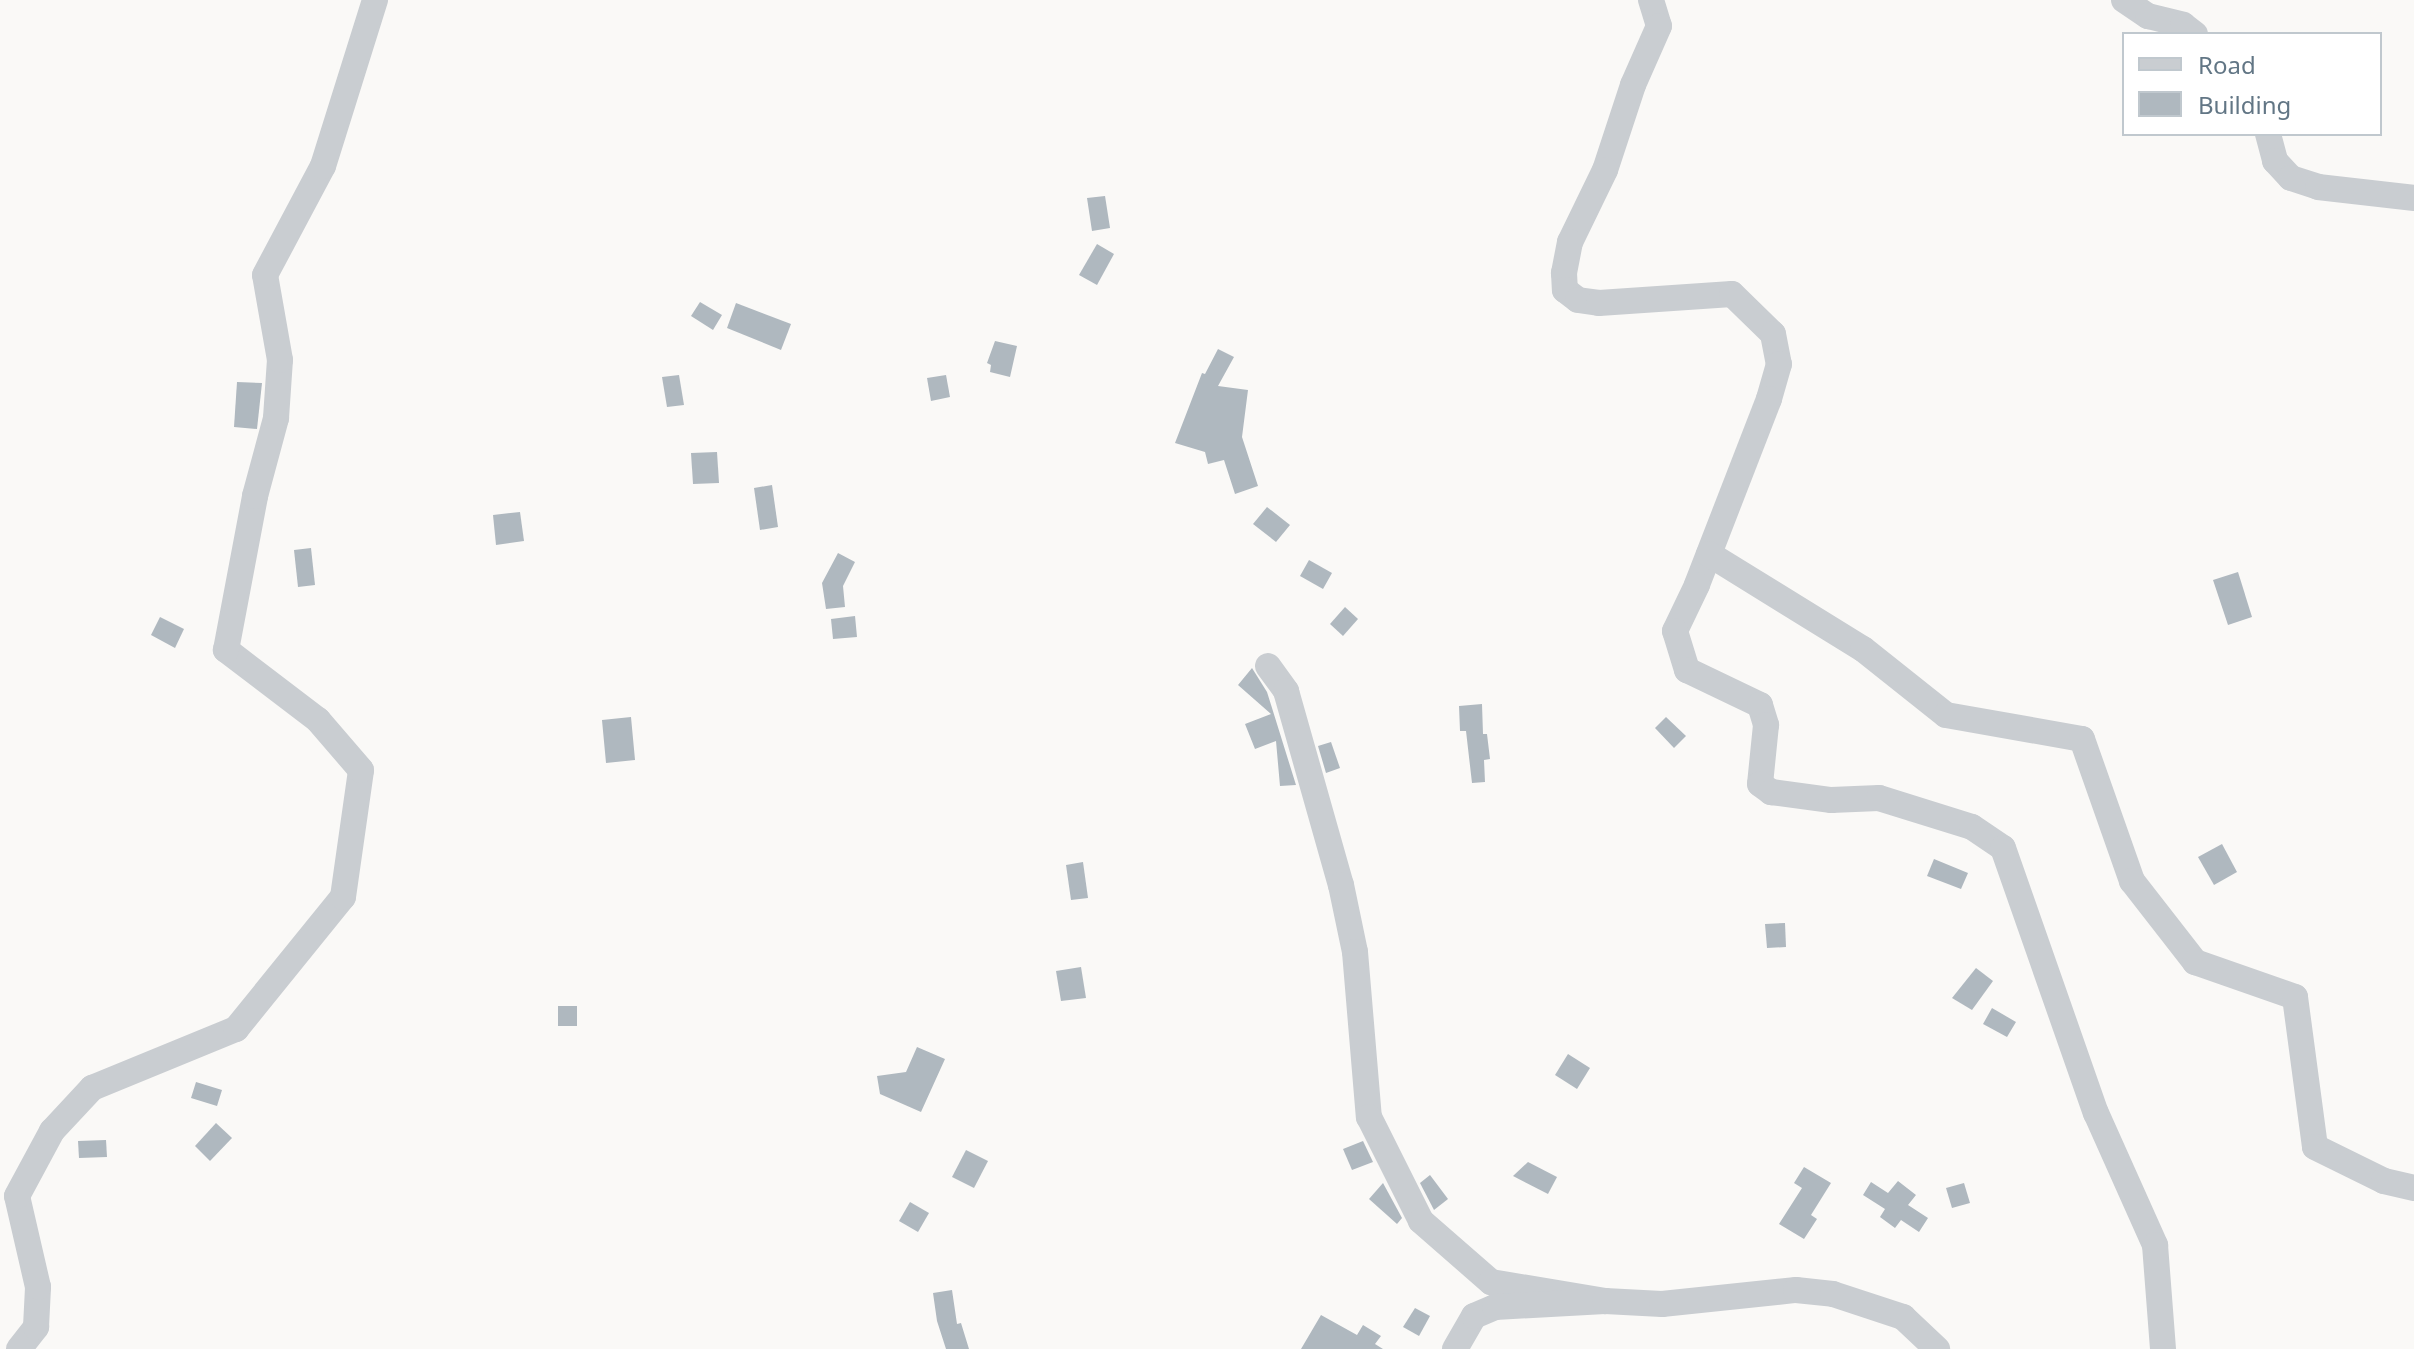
<!DOCTYPE html>
<html>
<head>
<meta charset="utf-8">
<style>
	body { margin:0 }
	#map { position:relative; width:2414px; height:1349px; overflow:hidden; background:#faf9f7; font-family:"Noto Sans",sans-serif }
	div>[style] { position:absolute }
	[style*='--x'] { left:calc(var(--x)*1px); top:calc(var(--y)*1px); width:calc(var(--w)*1px); rotate:calc(var(--a)*1deg) }
	.building>* { inset:0; background:#afb8bf }
	.minor>* { height:26px; margin:-13px; padding:0 13px; transform-origin:13px; border-radius:13px; background:#c9cdd1 }
	span { translate:-50% -50%; white-space:nowrap; text-align:center; line-height:1.15; -webkit-text-stroke:8px #fff; paint-order:stroke }
	.legend { position:absolute; left:2122px; top:32px; width:260px; height:104px; box-sizing:border-box; background:#fff; border:2px solid #c0c8ce; margin:0; padding:10px 14px; list-style:none; font-size:24px; color:#627685 }
	.legend li { display:flex; align-items:center; gap:16px; height:40px }
	.legend b { width:40px; border:2px solid #c0c8ce }
</style>
</head>
<body>
<div id="map">
	<div class="building">
		<i style="clip-path:polygon(1105px 196px,1110px 228px,1092px 231px,1087px 198px)"></i>
		<i style="clip-path:polygon(1097px 244px,1114px 254px,1097px 285px,1079px 275px)"></i>
		<i style="clip-path:polygon(700px 302px,722px 315px,713px 330px,691px 316px)"></i>
		<i style="clip-path:polygon(736px 303px,791px 324px,781px 350px,727px 328px)"></i>
		<i style="clip-path:polygon(995px 341px,1017px 346px,1010px 377px,990px 372px,991px 365px,987px 363px)"></i>
		<i style="clip-path:polygon(1218px 349px,1234px 357px,1218px 386px,1248px 390px,1242px 437px,1258px 486px,1235px 494px,1224px 460px,1208px 464px,1205px 452px,1175px 443px,1202px 373px,1205px 374px)"></i>
		<i style="clip-path:polygon(679px 375px,684px 405px,667px 407px,662px 377px)"></i>
		<i style="clip-path:polygon(946px 375px,950px 397px,931px 401px,927px 378px)"></i>
		<i style="clip-path:polygon(237px 382px,262px 383px,257px 429px,234px 427px)"></i>
		<i style="clip-path:polygon(717px 452px,719px 483px,693px 484px,691px 453px)"></i>
		<i style="clip-path:polygon(772px 485px,778px 527px,760px 530px,754px 488px)"></i>
		<i style="clip-path:polygon(1267px 507px,1290px 525px,1276px 542px,1253px 524px)"></i>
		<i style="clip-path:polygon(520px 512px,524px 541px,496px 545px,493px 515px)"></i>
		<i style="clip-path:polygon(311px 548px,315px 585px,298px 587px,294px 550px)"></i>
		<i style="clip-path:polygon(838px 553px,855px 562px,843px 586px,845px 607px,826px 609px,822px 583px)"></i>
		<i style="clip-path:polygon(1309px 560px,1332px 573px,1323px 589px,1300px 576px)"></i>
		<i style="clip-path:polygon(2238px 572px,2252px 617px,2228px 625px,2213px 580px)"></i>
		<i style="clip-path:polygon(1345px 607px,1358px 619px,1343px 636px,1330px 624px)"></i>
		<i style="clip-path:polygon(855px 616px,857px 637px,833px 639px,831px 619px)"></i>
		<i style="clip-path:polygon(160px 617px,184px 629px,175px 648px,151px 635px)"></i>
		<i style="clip-path:polygon(1252px 668px,1267px 692px,1296px 785px,1280px 786px,1276px 741px,1255px 749px,1245px 724px,1271px 714px,1238px 685px)"></i>
		<i style="clip-path:polygon(1482px 704px,1483px 734px,1487px 734px,1490px 759px,1484px 760px,1485px 782px,1472px 783px,1466px 731px,1460px 731px,1459px 706px)"></i>
		<i style="clip-path:polygon(631px 717px,635px 760px,606px 763px,602px 720px)"></i>
		<i style="clip-path:polygon(1666px 717px,1686px 736px,1674px 748px,1655px 728px)"></i>
		<i style="clip-path:polygon(1331px 742px,1340px 768px,1326px 773px,1318px 746px)"></i>
		<i style="clip-path:polygon(2222px 844px,2237px 872px,2214px 885px,2198px 857px)"></i>
		<i style="clip-path:polygon(1934px 859px,1968px 873px,1961px 889px,1927px 876px)"></i>
		<i style="clip-path:polygon(1083px 862px,1088px 898px,1071px 900px,1066px 865px)"></i>
		<i style="clip-path:polygon(1785px 923px,1786px 947px,1767px 948px,1765px 924px)"></i>
		<i style="clip-path:polygon(1081px 967px,1086px 998px,1061px 1001px,1056px 971px)"></i>
		<i style="clip-path:polygon(1976px 968px,1993px 981px,1972px 1010px,1952px 998px)"></i>
		<i style="clip-path:polygon(558px 1006px,577px 1006px,577px 1026px,558px 1026px)"></i>
		<i style="clip-path:polygon(1992px 1008px,2016px 1022px,2007px 1037px,1983px 1024px)"></i>
		<i style="clip-path:polygon(917px 1047px,945px 1059px,921px 1112px,880px 1094px,877px 1076px,906px 1072px)"></i>
		<i style="clip-path:polygon(1568px 1054px,1590px 1068px,1577px 1089px,1555px 1075px)"></i>
		<i style="clip-path:polygon(196px 1082px,222px 1090px,217px 1106px,191px 1098px)"></i>
		<i style="clip-path:polygon(216px 1123px,232px 1138px,210px 1161px,195px 1146px)"></i>
		<i style="clip-path:polygon(106px 1140px,107px 1157px,79px 1158px,78px 1141px)"></i>
		<i style="clip-path:polygon(1363px 1141px,1373px 1162px,1352px 1170px,1343px 1149px)"></i>
		<i style="clip-path:polygon(966px 1150px,988px 1161px,974px 1188px,952px 1177px)"></i>
		<i style="clip-path:polygon(1528px 1162px,1557px 1177px,1548px 1194px,1513px 1176px)"></i>
		<i style="clip-path:polygon(1804px 1167px,1831px 1183px,1811px 1215px,1817px 1219px,1804px 1239px,1779px 1224px,1802px 1188px,1794px 1183px)"></i>
		<i style="clip-path:polygon(1430px 1175px,1448px 1199px,1434px 1210px,1420px 1183px)"></i>
		<i style="clip-path:polygon(1898px 1181px,1916px 1195px,1908px 1205px,1928px 1218px,1919px 1232px,1901px 1220px,1895px 1228px,1880px 1217px,1885px 1209px,1863px 1195px,1871px 1182px,1888px 1193px)"></i>
		<i style="clip-path:polygon(1383px 1183px,1402px 1218px,1397px 1224px,1369px 1199px)"></i>
		<i style="clip-path:polygon(1964px 1183px,1970px 1203px,1952px 1208px,1946px 1188px)"></i>
		<i style="clip-path:polygon(910px 1202px,929px 1213px,918px 1232px,899px 1221px)"></i>
		<i style="clip-path:polygon(952px 1290px,957px 1324px,961px 1323px,969px 1349px,946px 1349px,937px 1321px,933px 1293px)"></i>
		<i style="clip-path:polygon(1415px 1308px,1430px 1316px,1419px 1336px,1403px 1327px)"></i>
		<i style="clip-path:polygon(1321px 1315px,1357px 1335px,1363px 1325px,1381px 1336px,1375px 1344px,1383px 1349px,1301px 1349px)"></i>
	</div>
	<div class="minor">
		<i style="--x:1651;--y:0;--w:27;--a:73"></i>
		<i style="--x:1659;--y:26;--w:64;--a:113.8"></i>
		<i style="--x:1633;--y:85;--w:89;--a:108.2"></i>
		<i style="--x:1605;--y:170;--w:80;--a:115.9"></i>
		<i style="--x:1570;--y:242;--w:32;--a:101"></i>
		<i style="--x:1564;--y:273;--w:17;--a:87"></i>
		<i style="--x:1565;--y:290;--w:16;--a:38"></i>
		<i style="--x:1578;--y:300;--w:21;--a:8"></i>
		<i style="--x:1599;--y:303;--w:133;--a:-3.9"></i>
		<i style="--x:1732;--y:294;--w:57;--a:44.3"></i>
		<i style="--x:1773;--y:334;--w:31;--a:79"></i>
		<i style="--x:1779;--y:364;--w:36;--a:106"></i>
		<i style="--x:1769;--y:399;--w:199;--a:111.2"></i>
		<i style="--x:1697;--y:585;--w:51;--a:115.6"></i>
		<i style="--x:1675;--y:631;--w:41;--a:72.9"></i>
		<i style="--x:1687;--y:670;--w:81;--a:25.6"></i>
		<i style="--x:1760;--y:705;--w:21;--a:73"></i>
		<i style="--x:1766;--y:725;--w:59;--a:95.8"></i>
		<i style="--x:1760;--y:784;--w:14;--a:36"></i>
		<i style="--x:1771;--y:792;--w:61;--a:7.6"></i>
		<i style="--x:1831;--y:800;--w:48;--a:-2.4"></i>
		<i style="--x:1879;--y:798;--w:97;--a:17.3"></i>
		<i style="--x:1972;--y:827;--w:37;--a:34"></i>
		<i style="--x:2003;--y:848;--w:281;--a:70.7"></i>
		<i style="--x:2096;--y:1113;--w:145;--a:65.9"></i>
		<i style="--x:2155;--y:1245;--w:104;--a:85.6"></i>
		<i style="--x:2124;--y:0;--w:29;--a:34"></i>
		<i style="--x:2148;--y:16;--w:36;--a:14"></i>
		<i style="--x:2183;--y:25;--w:15;--a:37"></i>
		<i style="--x:2268;--y:134;--w:28;--a:75"></i>
		<i style="--x:2275;--y:161;--w:23;--a:47"></i>
		<i style="--x:2291;--y:178;--w:28;--a:18"></i>
		<i style="--x:2318;--y:187;--w:97;--a:6.5"></i>
		<i style="--x:1709;--y:554;--w:181;--a:31.7"></i>
		<i style="--x:1863;--y:649;--w:106;--a:38.5"></i>
		<i style="--x:1946;--y:715;--w:138;--a:10"></i>
		<i style="--x:2082;--y:739;--w:151;--a:70.6"></i>
		<i style="--x:2132;--y:881;--w:103;--a:52.1"></i>
		<i style="--x:2195;--y:962;--w:106;--a:19.3"></i>
		<i style="--x:2295;--y:997;--w:151;--a:82.4"></i>
		<i style="--x:2315;--y:1147;--w:77;--a:26.2"></i>
		<i style="--x:2384;--y:1181;--w:31;--a:13"></i>
		<i style="--x:1268;--y:666;--w:31;--a:54"></i>
		<i style="--x:1286;--y:691;--w:202;--a:74.2"></i>
		<i style="--x:1341;--y:885;--w:68;--a:78.2"></i>
		<i style="--x:1355;--y:952;--w:166;--a:85.2"></i>
		<i style="--x:1369;--y:1117;--w:116;--a:63.4"></i>
		<i style="--x:1421;--y:1221;--w:93;--a:41.1"></i>
		<i style="--x:1491;--y:1282;--w:116;--a:9.5"></i>
		<i style="--x:19;--y:1349;--w:28;--a:-52"></i>
		<i style="--x:36;--y:1327;--w:40;--a:-87.1"></i>
		<i style="--x:38;--y:1287;--w:93;--a:-103"></i>
		<i style="--x:17;--y:1196;--w:74;--a:-61.7"></i>
		<i style="--x:52;--y:1131;--w:59;--a:-47.1"></i>
		<i style="--x:92;--y:1088;--w:156;--a:-22.3"></i>
		<i style="--x:236;--y:1029;--w:170;--a:-51"></i>
		<i style="--x:343;--y:897;--w:128;--a:-81.9"></i>
		<i style="--x:361;--y:770;--w:66;--a:-130.7"></i>
		<i style="--x:318;--y:720;--w:116;--a:-142.7"></i>
		<i style="--x:226;--y:650;--w:157;--a:-79.3"></i>
		<i style="--x:255;--y:496;--w:81;--a:-74.9"></i>
		<i style="--x:276;--y:418;--w:58;--a:-86.1"></i>
		<i style="--x:280;--y:360;--w:86;--a:-100"></i>
		<i style="--x:265;--y:275;--w:123;--a:-62"></i>
		<i style="--x:323;--y:166;--w:174;--a:-72.6"></i>
		<i style="--x:1455;--y:1349;--w:38;--a:-60"></i>
		<i style="--x:1474;--y:1316;--w:23;--a:-23"></i>
		<i style="--x:1495;--y:1307;--w:110;--a:-3.1"></i>
		<i style="--x:1605;--y:1301;--w:57;--a:3"></i>
		<i style="--x:1662;--y:1304;--w:135;--a:-6"></i>
		<i style="--x:1796;--y:1290;--w:37;--a:6"></i>
		<i style="--x:1833;--y:1294;--w:74;--a:18.2"></i>
		<i style="--x:1903;--y:1317;--w:47;--a:43.3"></i>
	</div>
	<ul class="legend">
	<li><b style="height:10px;background:#c9cdd1"></b>Road</li>
	<li><b style="height:22px;background:#afb8bf"></b>Building</li>
	</ul>
</div>
</body>
</html>
